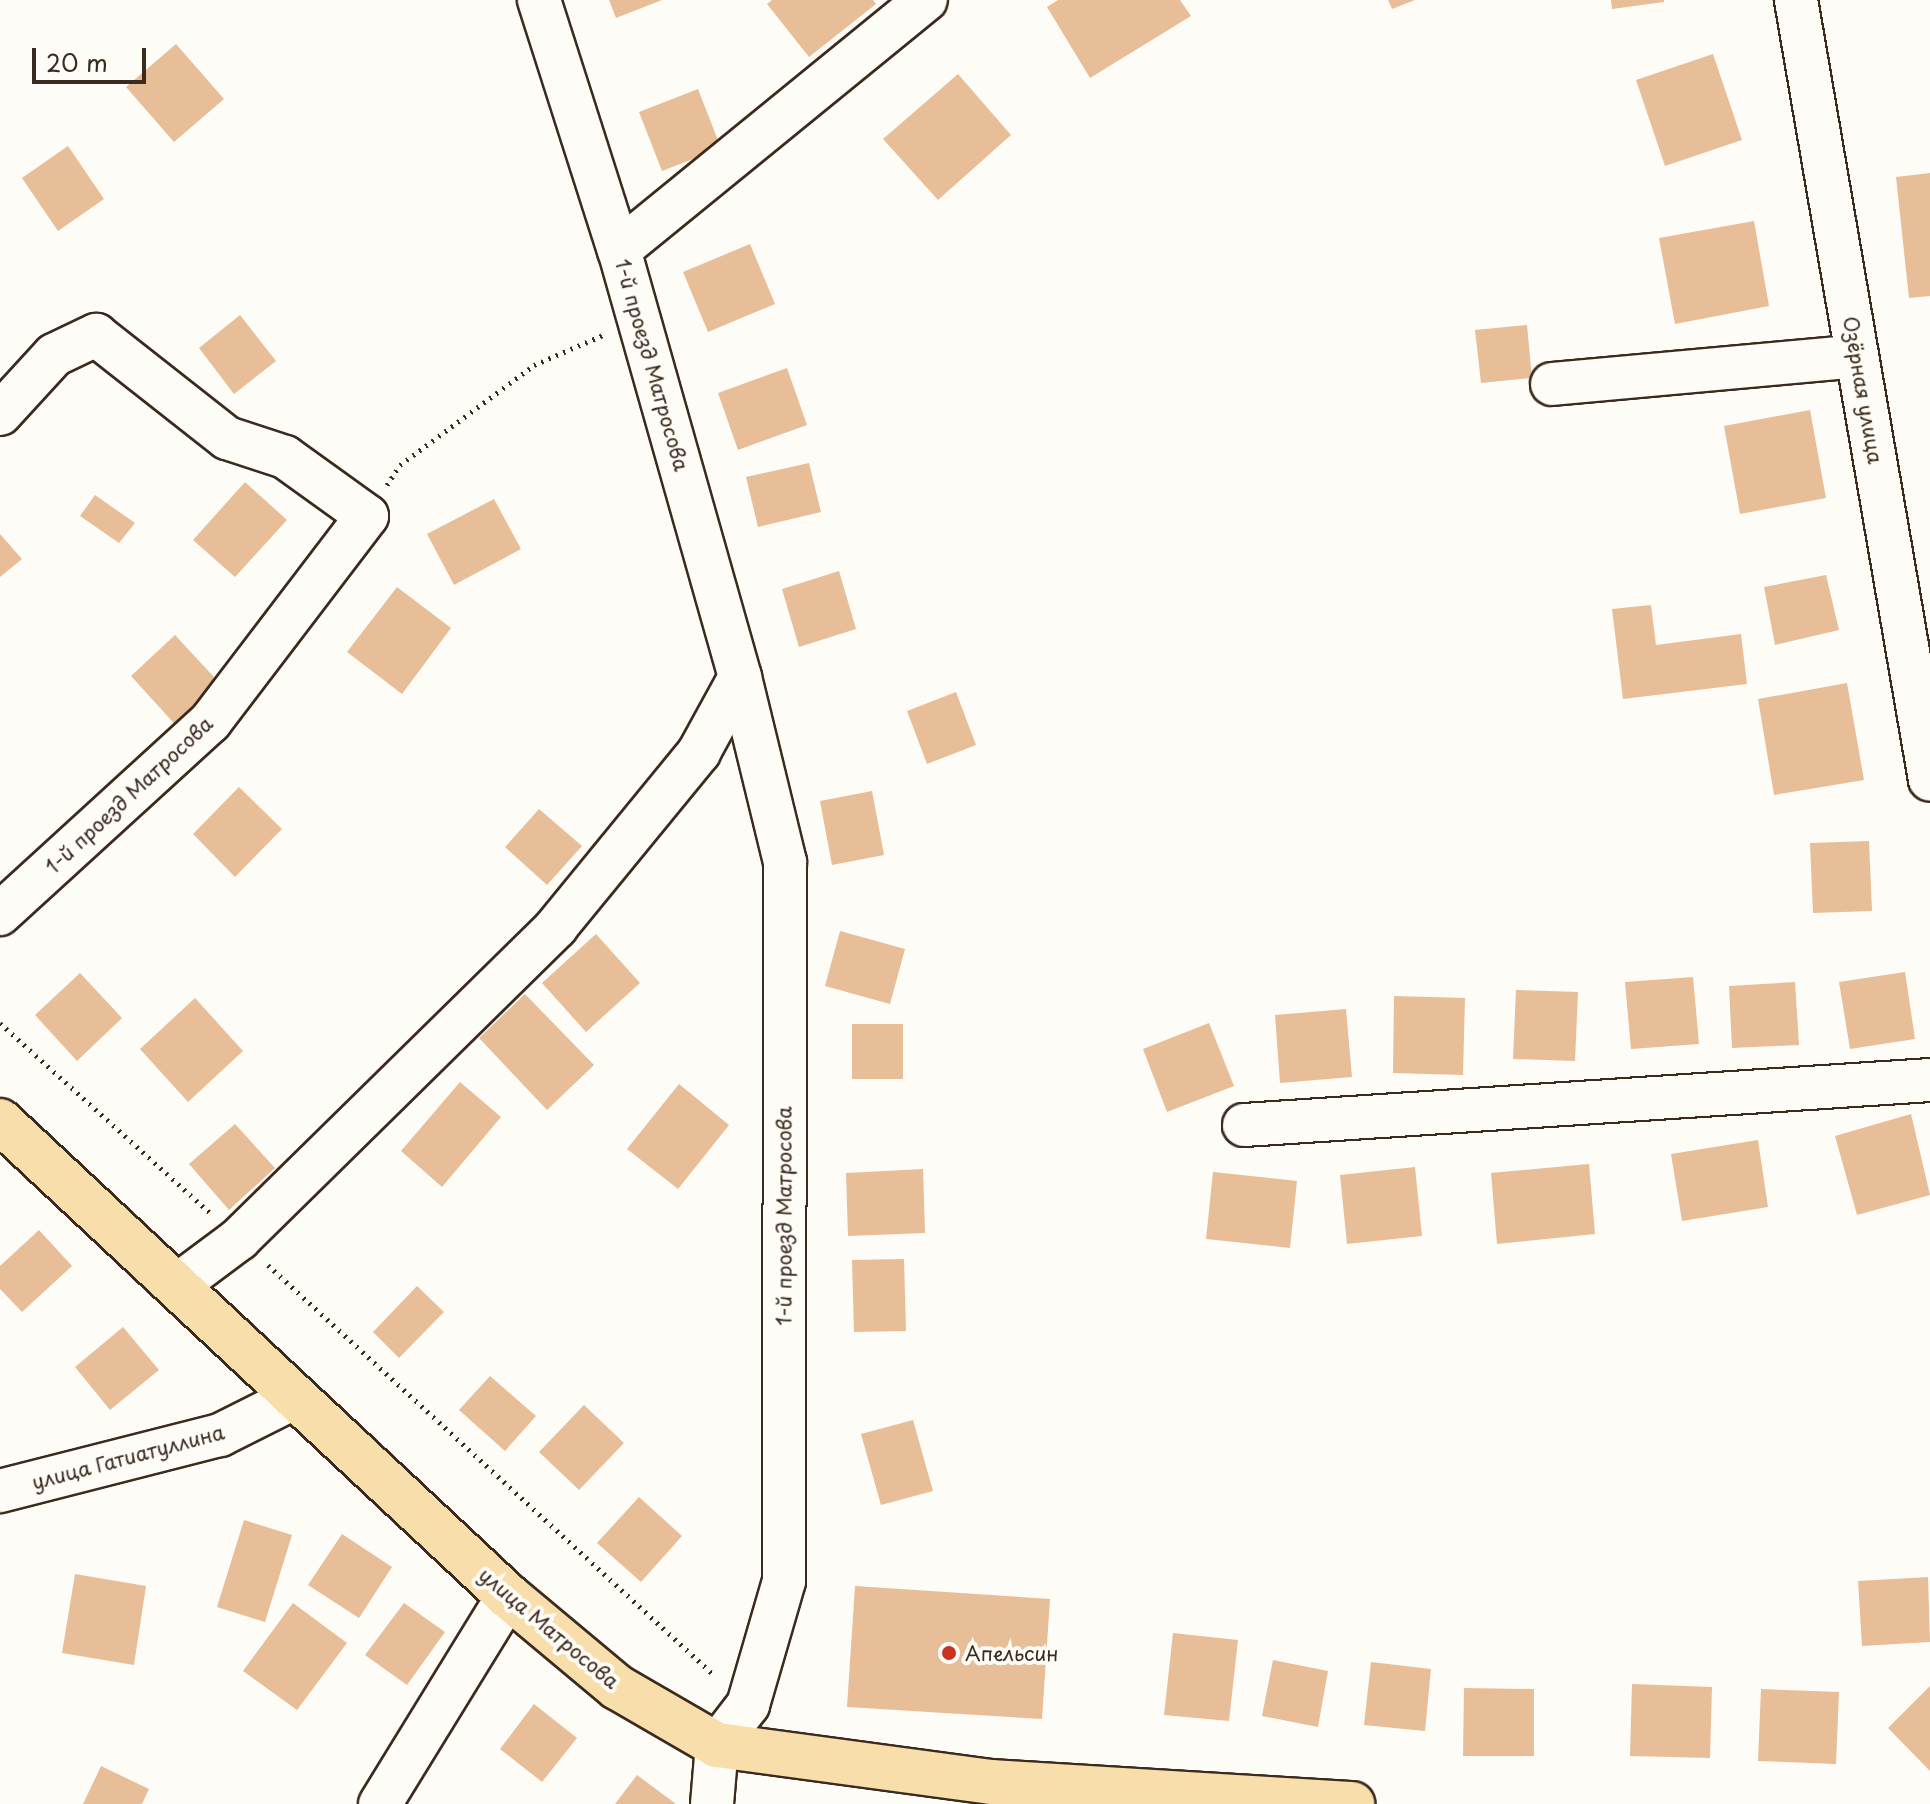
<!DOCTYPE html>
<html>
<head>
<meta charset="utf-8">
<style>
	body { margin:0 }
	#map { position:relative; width:1930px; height:1804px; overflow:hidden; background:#fdfcf7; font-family:"Playpen Sans",sans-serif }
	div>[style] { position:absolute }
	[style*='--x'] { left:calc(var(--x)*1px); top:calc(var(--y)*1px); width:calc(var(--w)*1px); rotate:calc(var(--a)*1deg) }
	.building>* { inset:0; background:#e8be98 }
	.path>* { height:5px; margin-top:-2.5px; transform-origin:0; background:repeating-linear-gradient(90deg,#3b2a1e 0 2px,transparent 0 8px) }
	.roads { filter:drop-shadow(2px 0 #3b2a1e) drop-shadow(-2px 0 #3b2a1e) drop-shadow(0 2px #3b2a1e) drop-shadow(0 -2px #3b2a1e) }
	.minor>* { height:42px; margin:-21px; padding:0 21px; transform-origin:21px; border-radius:21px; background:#fdfcf7 }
	.major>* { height:44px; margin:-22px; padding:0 22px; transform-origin:22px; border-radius:22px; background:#f8deab }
	.dots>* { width:22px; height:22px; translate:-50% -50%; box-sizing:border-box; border:4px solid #fdfcf7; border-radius:50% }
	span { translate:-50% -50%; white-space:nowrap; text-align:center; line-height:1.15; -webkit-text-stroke:8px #fdfcf7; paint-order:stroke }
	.street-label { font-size:20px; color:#3b2a1e }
	.poi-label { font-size:20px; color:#3b2a1e }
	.left { translate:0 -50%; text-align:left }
	.scale { position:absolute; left:32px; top:48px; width:114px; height:36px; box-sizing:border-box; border:4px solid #3b2a1e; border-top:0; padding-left:10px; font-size:24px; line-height:28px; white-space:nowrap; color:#3b2a1e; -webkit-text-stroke:6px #fdfcf7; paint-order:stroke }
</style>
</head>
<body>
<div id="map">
	<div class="building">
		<i style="clip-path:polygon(609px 0,662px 0,616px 18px)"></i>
		<i style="clip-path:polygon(772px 0,873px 0,876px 4px,809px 57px,767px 4px)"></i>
		<i style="clip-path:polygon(1058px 0,1180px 0,1191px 16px,1090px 78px,1047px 7px)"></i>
		<i style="clip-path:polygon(1388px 0,1415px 0,1392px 9px)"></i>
		<i style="clip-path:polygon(1611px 0,1664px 0,1664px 2px,1612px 9px)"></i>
		<i style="clip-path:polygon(176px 44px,224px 99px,174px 142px,126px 87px)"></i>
		<i style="clip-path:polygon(1713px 54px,1742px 140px,1665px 166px,1636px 80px)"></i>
		<i style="clip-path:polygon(958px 74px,1011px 135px,938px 200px,883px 139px)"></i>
		<i style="clip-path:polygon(698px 89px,721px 148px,662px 171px,639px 112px)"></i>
		<i style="clip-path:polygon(68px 146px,104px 199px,58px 231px,22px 178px)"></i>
		<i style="clip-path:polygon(1930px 173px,1930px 296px,1909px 298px,1896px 177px)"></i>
		<i style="clip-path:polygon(1754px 221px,1769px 306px,1675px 324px,1659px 238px)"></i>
		<i style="clip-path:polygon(750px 244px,775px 304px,708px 332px,683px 272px)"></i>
		<i style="clip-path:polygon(240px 315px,276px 361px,234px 394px,199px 348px)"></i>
		<i style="clip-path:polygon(1527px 325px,1532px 378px,1481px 383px,1475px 330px)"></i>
		<i style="clip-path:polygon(787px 368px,807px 425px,738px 450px,718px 393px)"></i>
		<i style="clip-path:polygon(1810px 410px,1826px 498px,1740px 514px,1724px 426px)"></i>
		<i style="clip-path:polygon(809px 463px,821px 512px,758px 527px,746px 477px)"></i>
		<i style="clip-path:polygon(245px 482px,287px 520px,235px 577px,193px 540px)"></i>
		<i style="clip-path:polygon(95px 495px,135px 523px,119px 543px,80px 516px)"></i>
		<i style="clip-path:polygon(494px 499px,521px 549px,454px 585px,427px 534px)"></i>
		<i style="clip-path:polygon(0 534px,22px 559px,0 577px)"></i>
		<i style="clip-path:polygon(839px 571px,856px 629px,799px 647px,782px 589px)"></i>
		<i style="clip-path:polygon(1826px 575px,1839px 630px,1775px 645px,1764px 587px)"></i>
		<i style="clip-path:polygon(397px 587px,451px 628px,402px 694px,347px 652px)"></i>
		<i style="clip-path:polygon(1651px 605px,1656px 645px,1741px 634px,1747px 684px,1623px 699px,1612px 609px)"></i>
		<i style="clip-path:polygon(175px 635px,226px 690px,181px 731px,131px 676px)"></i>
		<i style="clip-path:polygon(1847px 683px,1864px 780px,1774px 795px,1758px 699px)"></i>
		<i style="clip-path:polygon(956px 692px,976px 745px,927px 764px,907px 711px)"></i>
		<i style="clip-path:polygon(239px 787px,282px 829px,235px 877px,193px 834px)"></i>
		<i style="clip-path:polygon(872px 791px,884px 855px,832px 865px,820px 801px)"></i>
		<i style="clip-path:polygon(539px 809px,582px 846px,547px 885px,505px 847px)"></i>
		<i style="clip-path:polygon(1869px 841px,1872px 911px,1813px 913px,1810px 843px)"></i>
		<i style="clip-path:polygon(840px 931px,905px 949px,890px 1004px,825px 986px)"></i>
		<i style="clip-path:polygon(596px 934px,640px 983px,586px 1032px,542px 983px)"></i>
		<i style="clip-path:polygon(1905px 972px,1915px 1039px,1850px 1049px,1839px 982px)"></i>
		<i style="clip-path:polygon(80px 973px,122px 1018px,77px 1061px,35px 1015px)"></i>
		<i style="clip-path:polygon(1693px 977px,1699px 1044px,1631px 1049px,1625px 982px)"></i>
		<i style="clip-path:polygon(1795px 982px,1799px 1045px,1732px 1048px,1729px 986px)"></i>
		<i style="clip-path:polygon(1516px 990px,1578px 992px,1575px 1061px,1513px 1059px)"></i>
		<i style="clip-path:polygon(525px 994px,594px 1065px,547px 1110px,479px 1038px)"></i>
		<i style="clip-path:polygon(1394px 996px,1465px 998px,1463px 1075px,1393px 1073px)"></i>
		<i style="clip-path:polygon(195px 998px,243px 1051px,188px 1102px,140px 1049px)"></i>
		<i style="clip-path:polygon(1346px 1009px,1352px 1077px,1280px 1083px,1275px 1015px)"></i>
		<i style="clip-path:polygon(1209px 1023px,1234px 1086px,1167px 1112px,1143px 1049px)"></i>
		<i style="clip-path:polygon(852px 1024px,903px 1024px,903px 1079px,852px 1079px)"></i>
		<i style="clip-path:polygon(460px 1082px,501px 1117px,442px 1187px,401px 1151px)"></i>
		<i style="clip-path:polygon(679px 1084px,729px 1125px,678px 1189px,627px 1149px)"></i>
		<i style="clip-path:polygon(1911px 1114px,1930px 1195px,1857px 1215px,1835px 1136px)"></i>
		<i style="clip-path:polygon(235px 1124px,275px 1168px,229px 1210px,189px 1164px)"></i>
		<i style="clip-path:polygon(1758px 1140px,1768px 1207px,1682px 1221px,1671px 1154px)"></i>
		<i style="clip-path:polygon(1589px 1164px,1595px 1234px,1497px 1244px,1491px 1173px)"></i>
		<i style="clip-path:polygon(1415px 1167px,1422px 1236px,1347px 1244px,1340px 1175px)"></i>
		<i style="clip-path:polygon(923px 1169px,925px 1233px,848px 1236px,846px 1173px)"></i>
		<i style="clip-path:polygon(1213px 1172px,1297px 1181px,1290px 1248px,1206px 1239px)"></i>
		<i style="clip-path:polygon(39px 1230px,72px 1266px,22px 1312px,0 1289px,0 1266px)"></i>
		<i style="clip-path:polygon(904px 1259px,906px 1331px,854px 1332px,852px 1260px)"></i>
		<i style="clip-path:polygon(417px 1286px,444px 1312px,399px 1358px,373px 1332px)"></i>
		<i style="clip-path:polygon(123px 1327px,159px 1370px,110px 1410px,75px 1367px)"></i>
		<i style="clip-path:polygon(490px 1376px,536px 1416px,505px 1451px,459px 1410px)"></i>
		<i style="clip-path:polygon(584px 1405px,624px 1443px,579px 1490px,539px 1452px)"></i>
		<i style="clip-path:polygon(913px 1420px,933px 1491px,881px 1505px,861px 1434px)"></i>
		<i style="clip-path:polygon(639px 1497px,682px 1536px,641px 1582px,597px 1543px)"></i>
		<i style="clip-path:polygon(244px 1520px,292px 1535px,265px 1622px,217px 1607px)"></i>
		<i style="clip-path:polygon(342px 1534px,392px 1567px,359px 1618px,308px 1585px)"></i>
		<i style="clip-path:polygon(75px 1574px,146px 1586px,134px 1665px,62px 1653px)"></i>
		<i style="clip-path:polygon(1928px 1577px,1930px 1642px,1862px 1646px,1858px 1581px)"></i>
		<i style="clip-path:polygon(855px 1586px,1050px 1599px,1042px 1719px,847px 1707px)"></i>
		<i style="clip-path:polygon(293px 1603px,347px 1643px,297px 1710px,243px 1671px)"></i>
		<i style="clip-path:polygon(404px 1603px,445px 1632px,407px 1685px,365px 1655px)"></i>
		<i style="clip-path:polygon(1173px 1633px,1238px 1640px,1229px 1721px,1164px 1715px)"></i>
		<i style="clip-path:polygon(1273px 1660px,1328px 1671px,1318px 1727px,1262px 1716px)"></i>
		<i style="clip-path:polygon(1371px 1662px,1431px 1669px,1425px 1731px,1364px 1725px)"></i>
		<i style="clip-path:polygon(1632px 1684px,1712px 1687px,1710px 1758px,1630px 1756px)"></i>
		<i style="clip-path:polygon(1930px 1686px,1930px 1771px,1888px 1728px)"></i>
		<i style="clip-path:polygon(1464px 1688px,1534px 1689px,1534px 1756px,1463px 1756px)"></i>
		<i style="clip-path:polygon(1761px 1689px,1839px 1692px,1836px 1764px,1758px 1761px)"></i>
		<i style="clip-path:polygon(534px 1704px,577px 1738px,542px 1782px,500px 1749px)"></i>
		<i style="clip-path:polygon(101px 1766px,149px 1789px,142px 1804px,83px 1804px)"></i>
		<i style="clip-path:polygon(637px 1775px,676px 1804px,615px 1804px)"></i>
	</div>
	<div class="path">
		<i style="--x:387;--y:485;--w:24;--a:-57"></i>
		<i style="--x:400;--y:465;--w:167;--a:-36.7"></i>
		<i style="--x:534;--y:365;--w:75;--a:-23.5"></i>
		<i style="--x:0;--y:1023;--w:283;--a:42.1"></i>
		<i style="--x:268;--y:1265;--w:606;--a:42.59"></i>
	</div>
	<div class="roads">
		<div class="minor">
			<i style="--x:539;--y:0;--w:262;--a:72.3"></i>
			<i style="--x:1796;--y:0;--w:791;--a:80.25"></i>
			<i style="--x:1552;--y:384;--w:306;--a:-5.2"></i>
			<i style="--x:0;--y:414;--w:80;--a:-47.5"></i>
			<i style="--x:54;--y:355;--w:47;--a:-25.5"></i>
			<i style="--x:96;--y:335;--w:167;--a:38.2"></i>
			<i style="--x:227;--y:438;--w:61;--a:18.1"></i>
			<i style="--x:285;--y:457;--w:101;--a:35.7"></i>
			<i style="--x:367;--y:516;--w:259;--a:127.3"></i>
			<i style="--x:210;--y:722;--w:285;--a:137.6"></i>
			<i style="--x:1244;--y:1125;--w:687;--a:-3.75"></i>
			<i style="--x:176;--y:1286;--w:79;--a:-36.7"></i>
			<i style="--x:239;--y:1239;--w:445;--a:-44.5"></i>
			<i style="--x:556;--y:927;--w:226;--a:-50.7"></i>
			<i style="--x:699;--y:752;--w:85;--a:-61.3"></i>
			<i style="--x:0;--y:1491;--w:227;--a:-14.3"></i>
			<i style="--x:220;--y:1435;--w:85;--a:-26.6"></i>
			<i style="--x:380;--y:1804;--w:244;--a:-58.4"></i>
			<i style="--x:712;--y:1804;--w:59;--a:-85.2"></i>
			<i style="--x:717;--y:1745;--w:51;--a:-52.2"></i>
			<i style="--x:748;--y:1705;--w:129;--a:-73.8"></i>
			<i style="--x:784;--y:1581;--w:719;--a:-89.92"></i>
			<i style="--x:785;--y:862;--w:190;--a:-103.7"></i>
			<i style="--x:740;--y:677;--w:444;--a:-105.8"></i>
			<i style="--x:619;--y:250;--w:396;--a:-39.2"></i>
		</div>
		<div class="major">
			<i style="--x:0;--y:1121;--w:695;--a:43.08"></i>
			<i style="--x:508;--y:1596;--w:142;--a:39.9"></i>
			<i style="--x:617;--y:1687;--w:116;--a:30.1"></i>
			<i style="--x:717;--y:1745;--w:277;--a:7.7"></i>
			<i style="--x:992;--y:1782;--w:361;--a:3.5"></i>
		</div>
	</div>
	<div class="dots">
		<i style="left:949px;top:1653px;background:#c8321e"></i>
	</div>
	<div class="street-label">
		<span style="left:652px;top:365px;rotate:74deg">1-й проезд Матросова</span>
		<span style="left:1863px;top:390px;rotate:80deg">Озёрная улица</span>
		<span style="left:129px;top:795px;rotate:-43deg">1-й проезд Матросова</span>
		<span style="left:784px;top:1216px;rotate:-90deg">1-й проезд Матросова</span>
		<span style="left:128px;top:1457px;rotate:-15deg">улица Гатиатуллина</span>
		<span style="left:549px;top:1628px;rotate:40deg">улица Матросова</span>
	</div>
	<div class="poi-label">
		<span class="left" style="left:965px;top:1653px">Апельсин</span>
	</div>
	<div class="scale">20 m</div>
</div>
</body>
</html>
